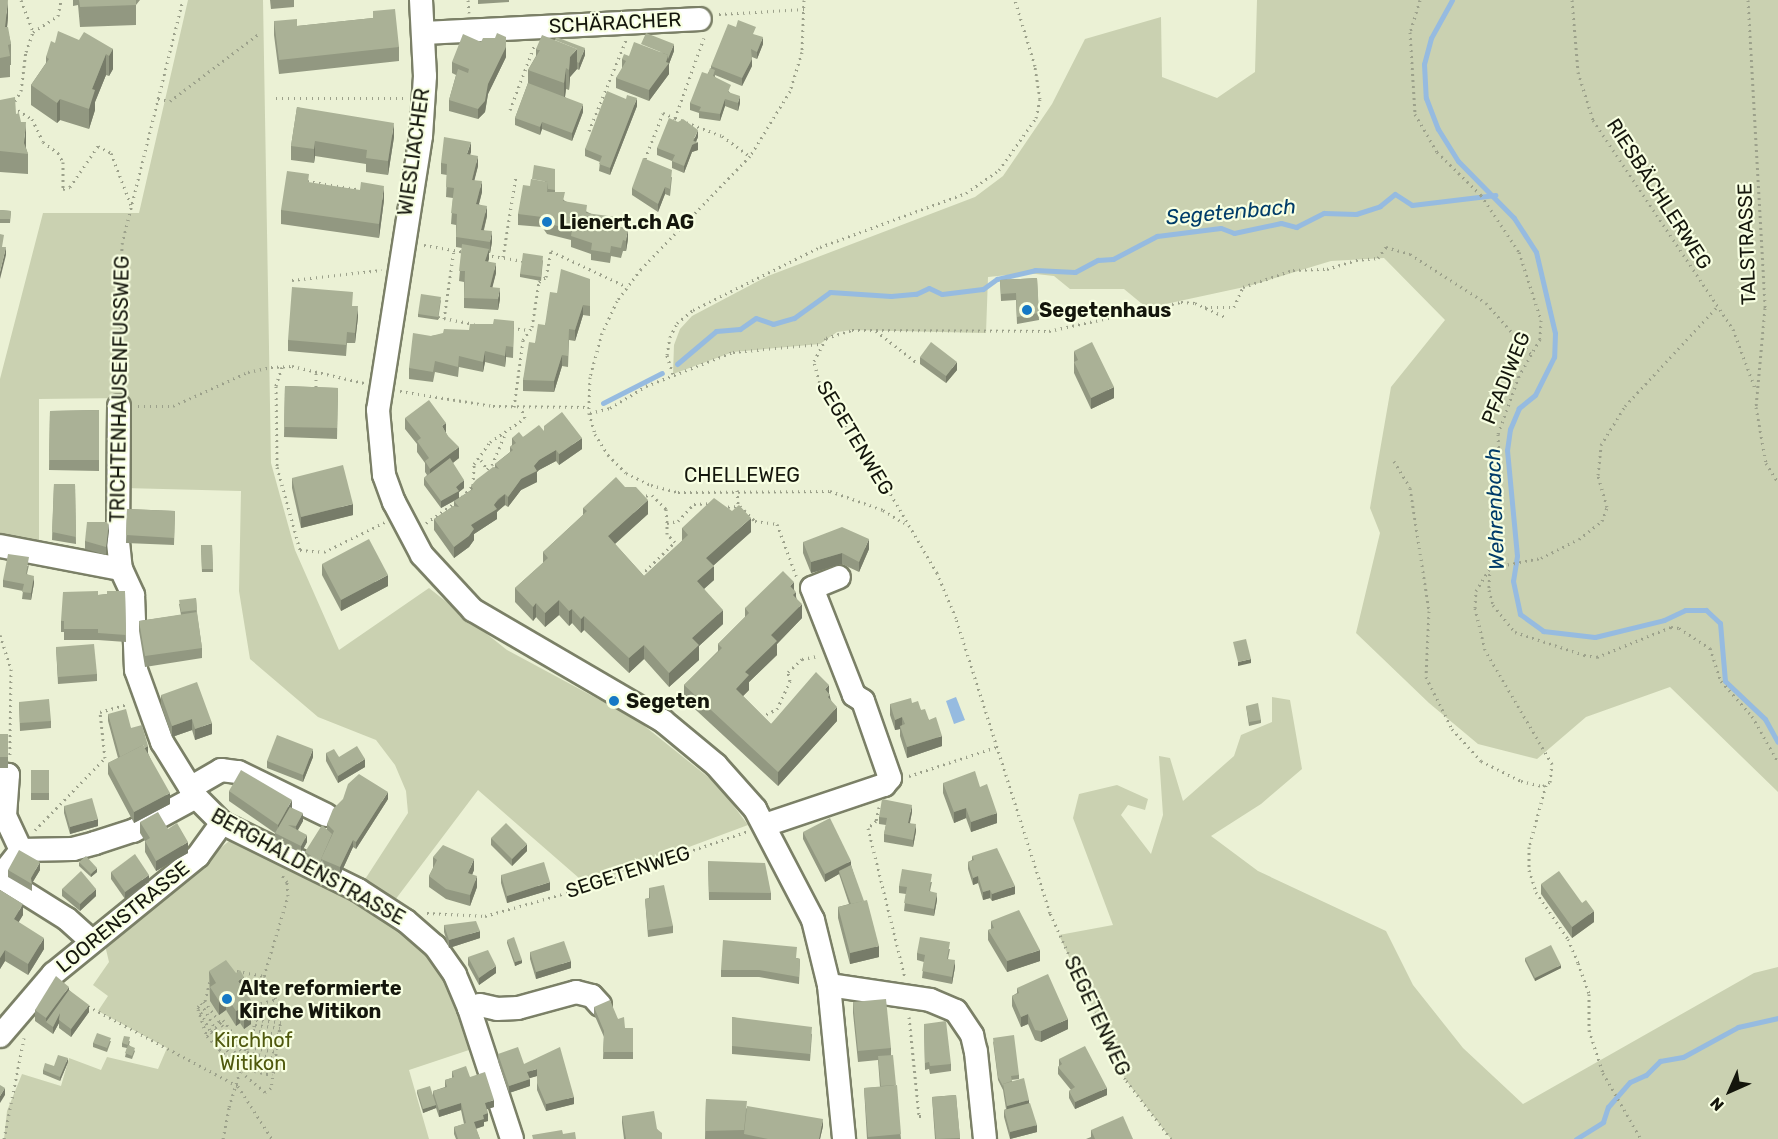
<!DOCTYPE html>
<html>
<head>
<meta charset="utf-8">
<style>
	body { margin:0 }
	#map { position:relative; width:1778px; height:1139px; overflow:hidden; background:#ebf1d5; font-family:Rubik,sans-serif }
	div>[style] { position:absolute }
	[style*='--x'] { left:calc(var(--x)*1px); top:calc(var(--y)*1px); width:calc(var(--w)*1px); rotate:calc(var(--a)*1deg) }
	.green>* { inset:0; background:#cad1b1 }
	.water>* { inset:0; background:#96bbe0 }
	.stream>* { height:5px; margin:-2.5px; padding:0 2.5px; transform-origin:2.5px; border-radius:2.5px; background:#96bbe0 }
	.path>* { height:3px; margin-top:-1.5px; transform-origin:0; background:repeating-linear-gradient(90deg,#9ca18b 0 1.5px,transparent 0 6px) }
	.roads { filter:drop-shadow(2px 0 #7b8067) drop-shadow(-2px 0 #7b8067) drop-shadow(0 2px #7b8067) drop-shadow(0 -2px #7b8067) }
	.minor>* { height:22px; margin:-11px; padding:0 11px; transform-origin:11px; border-radius:11px; background:#fff }
	.wall>* { inset:0; background:#929881 }
	.shaded-wall>* { inset:0; background:#777c69 }
	.building>* { inset:0; background:#aab196 }
	.dots>* { width:16px; height:16px; translate:-50% -50%; box-sizing:border-box; border:3px solid #f8ffe2; border-radius:50% }
	span { translate:-50% -50%; white-space:nowrap; text-align:center; line-height:1.15; -webkit-text-stroke:4.5px #f8ffe2; paint-order:stroke }
	.street-label { font-size:20px; color:#14160c }
	.poi-label { font-size:20px; color:#14160c; font-weight:700 }
	.left { translate:0 -50%; text-align:left }
	.park-label { font-size:20px; color:#4f590d }
	.water-label { font-size:21px; color:#003c69; font-style:italic }
	.north { position:absolute; left:1700px; top:1061px; width:60px; height:60px; -webkit-text-stroke:4px #f8ffe2; paint-order:stroke; rotate:225deg; font-size:16px; font-weight:700; line-height:24px; text-align:center; color:#14160c }
	.north::after { content:''; display:block; margin:auto; width:21px; height:27px; background:#14160c; clip-path:polygon(50% 0,100% 100%,50% 72%,0 100%) }
</style>
</head>
<body>
<div id="map">
	<div class="green">
		<i style="clip-path:polygon(188px 0,263px 0,271px 463px,295px 550px,339px 650px,429px 588px,507px 650px,637px 720px,718px 785px,748px 825px,587px 885px,478px 790px,392px 904px,360px 887px,408px 813px,406px 791px,395px 765px,376px 740px,318px 717px,250px 659px,239px 591px,241px 491px,124px 488px,125px 398px,39px 399px,39px 553px,0 540px,0 379px,43px 213px,139px 213px)"></i>
		<i style="clip-path:polygon(1257px 0,1778px 0,1778px 792px,1670px 687px,1586px 717px,1537px 759px,1478px 744px,1429px 703px,1356px 633px,1380px 533px,1370px 508px,1391px 387px,1445px 320px,1384px 258px,1331px 261px,1249px 286px,1147px 308px,1124px 289px,1070px 289px,1054px 276px,1027px 273px,988px 277px,986px 333px,852px 330px,837px 332px,820px 344px,733px 352px,673px 374px,674px 345px,680px 329px,692px 316px,768px 276px,975px 197px,1003px 176px,1052px 104px,1085px 39px,1161px 17px,1162px 77px,1217px 98px,1255px 72px)"></i>
		<i style="clip-path:polygon(1272px 697px,1290px 700px,1302px 769px,1261px 804px,1211px 836px,1258px 871px,1386px 931px,1413px 985px,1463px 1048px,1523px 1104px,1754px 973px,1778px 967px,1778px 1139px,1171px 1139px,1125px 1079px,1059px 935px,1113px 925px,1073px 818px,1079px 794px,1117px 785px,1148px 799px,1145px 810px,1128px 805px,1121px 815px,1151px 854px,1163px 815px,1159px 756px,1170px 758px,1183px 801px,1234px 756px,1241px 735px,1272px 722px)"></i>
		<i style="clip-path:polygon(evenodd,233px 838px,404px 927px,445px 969px,478px 1047px,409px 1070px,429px 1139px,4px 1139px,7px 1111px,22px 1074px,61px 1086px,69px 1058px,101px 1070px,107px 1057px,158px 1069px,167px 1048px,98px 1011px,108px 996px,93px 985px,109px 962px,104px 941px,233px 838px,216px 997px,251px 1024px,240px 1023px,226px 1010px,218px 1014px,216px 997px)"></i>
	</div>
	<div class="water">
		<i style="clip-path:polygon(956px 697px,965px 720px,954px 724px,946px 701px)"></i>
	</div>
	<div class="stream">
		<i style="--x:1452;--y:0;--w:43;--a:118.9"></i>
		<i style="--x:1431;--y:38;--w:27;--a:105"></i>
		<i style="--x:1424;--y:64;--w:34;--a:87"></i>
		<i style="--x:1426;--y:98;--w:33;--a:69"></i>
		<i style="--x:1438;--y:129;--w:38;--a:58"></i>
		<i style="--x:1458;--y:161;--w:80;--a:45.5"></i>
		<i style="--x:1514;--y:218;--w:40;--a:57.1"></i>
		<i style="--x:1536;--y:252;--w:83;--a:76.8"></i>
		<i style="--x:1555;--y:333;--w:24;--a:92"></i>
		<i style="--x:1554;--y:357;--w:42;--a:116.6"></i>
		<i style="--x:1535;--y:395;--w:21;--a:141"></i>
		<i style="--x:1519;--y:408;--w:23;--a:113"></i>
		<i style="--x:1510;--y:429;--w:21;--a:98"></i>
		<i style="--x:1507;--y:450;--w:106;--a:84.6"></i>
		<i style="--x:1517;--y:556;--w:25;--a:99"></i>
		<i style="--x:1513;--y:581;--w:34;--a:78"></i>
		<i style="--x:1520;--y:614;--w:29;--a:36"></i>
		<i style="--x:1543;--y:631;--w:52;--a:6.6"></i>
		<i style="--x:1595;--y:637;--w:71;--a:-13.8"></i>
		<i style="--x:1664;--y:620;--w:23;--a:-25"></i>
		<i style="--x:1685;--y:610;--w:21;--a:0"></i>
		<i style="--x:1706;--y:610;--w:19;--a:43"></i>
		<i style="--x:1720;--y:623;--w:58;--a:85.1"></i>
		<i style="--x:1725;--y:681;--w:55;--a:43.5"></i>
		<i style="--x:1765;--y:719;--w:26;--a:61"></i>
		<i style="--x:677;--y:364;--w:51;--a:-40.2"></i>
		<i style="--x:716;--y:331;--w:24;--a:-5"></i>
		<i style="--x:740;--y:329;--w:19;--a:-35"></i>
		<i style="--x:756;--y:318;--w:18;--a:19"></i>
		<i style="--x:773;--y:324;--w:22;--a:-16"></i>
		<i style="--x:794;--y:318;--w:44;--a:-35.8"></i>
		<i style="--x:830;--y:292;--w:61;--a:3.8"></i>
		<i style="--x:891;--y:296;--w:25;--a:-5"></i>
		<i style="--x:916;--y:294;--w:14;--a:-25"></i>
		<i style="--x:929;--y:288;--w:14;--a:25"></i>
		<i style="--x:942;--y:294;--w:41;--a:-7"></i>
		<i style="--x:983;--y:289;--w:17;--a:-36"></i>
		<i style="--x:997;--y:279;--w:39;--a:-13"></i>
		<i style="--x:1035;--y:270;--w:40;--a:2.9"></i>
		<i style="--x:1075;--y:272;--w:26;--a:-28"></i>
		<i style="--x:1098;--y:260;--w:15;--a:-4"></i>
		<i style="--x:1113;--y:259;--w:50;--a:-27.6"></i>
		<i style="--x:1157;--y:236;--w:64;--a:-7.1"></i>
		<i style="--x:1221;--y:228;--w:14;--a:21"></i>
		<i style="--x:1234;--y:233;--w:48;--a:-12"></i>
		<i style="--x:1281;--y:223;--w:16;--a:15"></i>
		<i style="--x:1296;--y:227;--w:31;--a:-27"></i>
		<i style="--x:1324;--y:213;--w:32;--a:2"></i>
		<i style="--x:1356;--y:214;--w:25;--a:-18"></i>
		<i style="--x:1380;--y:206;--w:19;--a:-39"></i>
		<i style="--x:1395;--y:194;--w:20;--a:33"></i>
		<i style="--x:1412;--y:205;--w:84;--a:-6.9"></i>
		<i style="--x:603;--y:403;--w:66;--a:-27"></i>
		<i style="--x:1576;--y:1139;--w:32;--a:-32"></i>
		<i style="--x:1603;--y:1122;--w:16;--a:-72"></i>
		<i style="--x:1608;--y:1107;--w:33;--a:-49"></i>
		<i style="--x:1630;--y:1082;--w:17;--a:-24"></i>
		<i style="--x:1646;--y:1075;--w:20;--a:-45"></i>
		<i style="--x:1660;--y:1061;--w:23;--a:-10"></i>
		<i style="--x:1683;--y:1057;--w:63;--a:-28.6"></i>
		<i style="--x:1738;--y:1027;--w:41;--a:-12.7"></i>
	</div>
	<div class="path">
		<i style="--x:21;--y:0;--w:34;--a:69"></i>
		<i style="--x:468;--y:0;--w:13;--a:86"></i>
		<i style="--x:804;--y:0;--w:52;--a:92.2"></i>
		<i style="--x:802;--y:52;--w:41;--a:107.1"></i>
		<i style="--x:790;--y:91;--w:76;--a:121.6"></i>
		<i style="--x:750;--y:156;--w:157;--a:134"></i>
		<i style="--x:641;--y:269;--w:40;--a:127"></i>
		<i style="--x:617;--y:301;--w:35;--a:115"></i>
		<i style="--x:602;--y:333;--w:46;--a:105.3"></i>
		<i style="--x:590;--y:377;--w:36;--a:92"></i>
		<i style="--x:589;--y:413;--w:22;--a:74"></i>
		<i style="--x:595;--y:434;--w:25;--a:58"></i>
		<i style="--x:608;--y:455;--w:25;--a:45"></i>
		<i style="--x:626;--y:473;--w:28;--a:26"></i>
		<i style="--x:651;--y:485;--w:28;--a:15"></i>
		<i style="--x:678;--y:492;--w:152;--a:-0.4"></i>
		<i style="--x:830;--y:491;--w:56;--a:19.7"></i>
		<i style="--x:883;--y:510;--w:25;--a:32"></i>
		<i style="--x:1420;--y:0;--w:34;--a:107"></i>
		<i style="--x:1410;--y:32;--w:82;--a:86.5"></i>
		<i style="--x:1415;--y:114;--w:44;--a:59.9"></i>
		<i style="--x:1437;--y:152;--w:62;--a:44.3"></i>
		<i style="--x:1481;--y:195;--w:69;--a:56.3"></i>
		<i style="--x:1519;--y:252;--w:71;--a:72.1"></i>
		<i style="--x:1541;--y:320;--w:19;--a:93"></i>
		<i style="--x:1540;--y:339;--w:43;--a:119.6"></i>
		<i style="--x:1519;--y:376;--w:62;--a:109.9"></i>
		<i style="--x:1498;--y:434;--w:90;--a:87.5"></i>
		<i style="--x:1502;--y:524;--w:46;--a:105.3"></i>
		<i style="--x:1490;--y:568;--w:22;--a:93"></i>
		<i style="--x:1489;--y:590;--w:16;--a:75"></i>
		<i style="--x:1493;--y:605;--w:35;--a:51"></i>
		<i style="--x:1515;--y:632;--w:73;--a:18.4"></i>
		<i style="--x:1584;--y:655;--w:13;--a:9"></i>
		<i style="--x:1597;--y:657;--w:80;--a:-22.1"></i>
		<i style="--x:1671;--y:627;--w:8;--a:7"></i>
		<i style="--x:1679;--y:628;--w:37;--a:33"></i>
		<i style="--x:1710;--y:648;--w:35;--a:72"></i>
		<i style="--x:1721;--y:681;--w:47;--a:48.5"></i>
		<i style="--x:1752;--y:716;--w:53;--a:60.5"></i>
		<i style="--x:1572;--y:0;--w:72;--a:85.2"></i>
		<i style="--x:1578;--y:72;--w:50;--a:72.6"></i>
		<i style="--x:1593;--y:120;--w:252;--a:56.2"></i>
		<i style="--x:1733;--y:329;--w:66;--a:69.6"></i>
		<i style="--x:1748;--y:0;--w:308;--a:86.8"></i>
		<i style="--x:1765;--y:308;--w:99;--a:95.2"></i>
		<i style="--x:1756;--y:407;--w:57;--a:79.9"></i>
		<i style="--x:1766;--y:463;--w:22;--a:58"></i>
		<i style="--x:719;--y:14;--w:86;--a:-3.3"></i>
		<i style="--x:276;--y:98;--w:128;--a:0"></i>
		<i style="--x:158;--y:99;--w:12;--a:9"></i>
		<i style="--x:170;--y:101;--w:113;--a:-37.1"></i>
		<i style="--x:15;--y:101;--w:12;--a:-59"></i>
		<i style="--x:21;--y:91;--w:39;--a:-83"></i>
		<i style="--x:26;--y:52;--w:21;--a:-71"></i>
		<i style="--x:33;--y:32;--w:30;--a:-33"></i>
		<i style="--x:58;--y:16;--w:16;--a:-79"></i>
		<i style="--x:13;--y:107;--w:22;--a:32"></i>
		<i style="--x:32;--y:119;--w:25;--a:64"></i>
		<i style="--x:43;--y:142;--w:19;--a:36"></i>
		<i style="--x:58;--y:153;--w:10;--a:61"></i>
		<i style="--x:63;--y:162;--w:27;--a:90"></i>
		<i style="--x:63;--y:189;--w:7;--a:-16"></i>
		<i style="--x:70;--y:187;--w:50;--a:-55.7"></i>
		<i style="--x:98;--y:146;--w:15;--a:28"></i>
		<i style="--x:111;--y:153;--w:56;--a:69"></i>
		<i style="--x:510;--y:110;--w:68;--a:-69.4"></i>
		<i style="--x:675;--y:118;--w:50;--a:21"></i>
		<i style="--x:722;--y:136;--w:34;--a:36"></i>
		<i style="--x:589;--y:131;--w:98;--a:-67.9"></i>
		<i style="--x:645;--y:159;--w:49;--a:-68.6"></i>
		<i style="--x:663;--y:113;--w:13;--a:23"></i>
		<i style="--x:675;--y:118;--w:85;--a:-70.1"></i>
		<i style="--x:307;--y:181;--w:56;--a:9.3"></i>
		<i style="--x:424;--y:245;--w:42;--a:9.7"></i>
		<i style="--x:486;--y:255;--w:37;--a:9"></i>
		<i style="--x:503;--y:257;--w:82;--a:-80.9"></i>
		<i style="--x:292;--y:280;--w:90;--a:-6.4"></i>
		<i style="--x:1205;--y:307;--w:29;--a:0"></i>
		<i style="--x:1234;--y:307;--w:22;--a:-66"></i>
		<i style="--x:1243;--y:287;--w:53;--a:-18.8"></i>
		<i style="--x:1293;--y:270;--w:34;--a:-2"></i>
		<i style="--x:1327;--y:269;--w:30;--a:-17"></i>
		<i style="--x:1356;--y:260;--w:22;--a:-5"></i>
		<i style="--x:1378;--y:258;--w:14;--a:-54"></i>
		<i style="--x:1386;--y:247;--w:25;--a:16"></i>
		<i style="--x:1410;--y:254;--w:90;--a:32.8"></i>
		<i style="--x:1486;--y:303;--w:68;--a:48.6"></i>
		<i style="--x:438;--y:317;--w:37;--a:11"></i>
		<i style="--x:444;--y:319;--w:70;--a:-81.8"></i>
		<i style="--x:512;--y:328;--w:16;--a:7"></i>
		<i style="--x:876;--y:331;--w:51;--a:37.8"></i>
		<i style="--x:282;--y:367;--w:20;--a:108"></i>
		<i style="--x:276;--y:386;--w:81;--a:89.3"></i>
		<i style="--x:277;--y:467;--w:86;--a:74.5"></i>
		<i style="--x:300;--y:550;--w:24;--a:5"></i>
		<i style="--x:324;--y:552;--w:68;--a:-26.2"></i>
		<i style="--x:673;--y:374;--w:20;--a:-108"></i>
		<i style="--x:667;--y:355;--w:18;--a:-81"></i>
		<i style="--x:670;--y:337;--w:16;--a:-63"></i>
		<i style="--x:677;--y:323;--w:21;--a:-39"></i>
		<i style="--x:693;--y:310;--w:142;--a:-26.4"></i>
		<i style="--x:820;--y:247;--w:156;--a:-20.3"></i>
		<i style="--x:966;--y:193;--w:40;--a:-34.9"></i>
		<i style="--x:999;--y:170;--w:64;--a:-54.6"></i>
		<i style="--x:1036;--y:118;--w:19;--a:-78"></i>
		<i style="--x:1040;--y:99;--w:33;--a:-99"></i>
		<i style="--x:1035;--y:66;--w:69;--a:-106.9"></i>
		<i style="--x:316;--y:387;--w:16;--a:-90"></i>
		<i style="--x:119;--y:388;--w:144;--a:-88.8"></i>
		<i style="--x:122;--y:244;--w:252;--a:-76"></i>
		<i style="--x:400;--y:391;--w:94;--a:9.2"></i>
		<i style="--x:493;--y:406;--w:96;--a:0.6"></i>
		<i style="--x:138;--y:406;--w:35;--a:0"></i>
		<i style="--x:173;--y:406;--w:82;--a:-24.4"></i>
		<i style="--x:248;--y:372;--w:24;--a:-12"></i>
		<i style="--x:271;--y:367;--w:21;--a:-3"></i>
		<i style="--x:292;--y:366;--w:74;--a:13.3"></i>
		<i style="--x:514;--y:407;--w:68;--a:-82.3"></i>
		<i style="--x:523;--y:340;--w:16;--a:-55"></i>
		<i style="--x:532;--y:327;--w:46;--a:-81.2"></i>
		<i style="--x:539;--y:282;--w:9;--a:-36"></i>
		<i style="--x:546;--y:277;--w:26;--a:-79"></i>
		<i style="--x:551;--y:251;--w:84;--a:25.3"></i>
		<i style="--x:590;--y:413;--w:21;--a:-14"></i>
		<i style="--x:610;--y:408;--w:42;--a:-31.4"></i>
		<i style="--x:646;--y:386;--w:93;--a:-21.3"></i>
		<i style="--x:733;--y:352;--w:87;--a:-5.3"></i>
		<i style="--x:481;--y:460;--w:11;--a:56"></i>
		<i style="--x:487;--y:469;--w:6;--a:-39"></i>
		<i style="--x:492;--y:465;--w:36;--a:-67"></i>
		<i style="--x:1394;--y:461;--w:31;--a:59"></i>
		<i style="--x:1410;--y:488;--w:124;--a:81.2"></i>
		<i style="--x:1429;--y:611;--w:66;--a:92.6"></i>
		<i style="--x:1426;--y:677;--w:58;--a:63.4"></i>
		<i style="--x:1452;--y:729;--w:43;--a:47.8"></i>
		<i style="--x:1481;--y:761;--w:45;--a:26.6"></i>
		<i style="--x:1521;--y:781;--w:23;--a:13"></i>
		<i style="--x:1543;--y:786;--w:8;--a:-30"></i>
		<i style="--x:1550;--y:782;--w:18;--a:-84"></i>
		<i style="--x:1552;--y:764;--w:132;--a:-120.4"></i>
		<i style="--x:1485;--y:650;--w:43;--a:-103.4"></i>
		<i style="--x:1475;--y:608;--w:17;--a:-87"></i>
		<i style="--x:1476;--y:591;--w:27;--a:-59"></i>
		<i style="--x:1490;--y:568;--w:52;--a:-11.1"></i>
		<i style="--x:1541;--y:558;--w:42;--a:-26.6"></i>
		<i style="--x:1579;--y:539;--w:29;--a:-38"></i>
		<i style="--x:1602;--y:521;--w:15;--a:-70"></i>
		<i style="--x:1607;--y:507;--w:33;--a:-106"></i>
		<i style="--x:1598;--y:475;--w:30;--a:-84"></i>
		<i style="--x:1601;--y:445;--w:46;--a:-58.4"></i>
		<i style="--x:1625;--y:406;--w:134;--a:-47.1"></i>
		<i style="--x:737;--y:490;--w:16;--a:86"></i>
		<i style="--x:640;--y:496;--w:12;--a:-5"></i>
		<i style="--x:652;--y:495;--w:20;--a:45"></i>
		<i style="--x:666;--y:509;--w:14;--a:86"></i>
		<i style="--x:462;--y:497;--w:16;--a:-47"></i>
		<i style="--x:473;--y:485;--w:21;--a:-87"></i>
		<i style="--x:474;--y:464;--w:27;--a:-54"></i>
		<i style="--x:490;--y:442;--w:42;--a:-34.4"></i>
		<i style="--x:525;--y:418;--w:11;--a:-112"></i>
		<i style="--x:722;--y:507;--w:18;--a:-3"></i>
		<i style="--x:740;--y:506;--w:21;--a:45"></i>
		<i style="--x:755;--y:521;--w:22;--a:8"></i>
		<i style="--x:777;--y:524;--w:58;--a:69.7"></i>
		<i style="--x:426;--y:523;--w:35;--a:-35"></i>
		<i style="--x:641;--y:575;--w:47;--a:-44.1"></i>
		<i style="--x:675;--y:542;--w:11;--a:-135"></i>
		<i style="--x:667;--y:534;--w:11;--a:-90"></i>
		<i style="--x:667;--y:523;--w:11;--a:-10"></i>
		<i style="--x:678;--y:521;--w:23;--a:-47"></i>
		<i style="--x:694;--y:504;--w:20;--a:-3"></i>
		<i style="--x:0;--y:635;--w:36;--a:72"></i>
		<i style="--x:11;--y:669;--w:86;--a:90.7"></i>
		<i style="--x:761;--y:717;--w:18;--a:-27"></i>
		<i style="--x:777;--y:709;--w:31;--a:-65"></i>
		<i style="--x:790;--y:681;--w:9;--a:-103"></i>
		<i style="--x:788;--y:672;--w:19;--a:-43"></i>
		<i style="--x:802;--y:659;--w:16;--a:-11"></i>
		<i style="--x:909;--y:776;--w:92;--a:-18.4"></i>
		<i style="--x:1546;--y:785;--w:64;--a:105.3"></i>
		<i style="--x:1529;--y:847;--w:23;--a:90"></i>
		<i style="--x:1529;--y:870;--w:23;--a:72"></i>
		<i style="--x:1536;--y:892;--w:57;--a:55.8"></i>
		<i style="--x:1568;--y:939;--w:26;--a:67"></i>
		<i style="--x:1578;--y:963;--w:33;--a:70"></i>
		<i style="--x:1589;--y:994;--w:36;--a:90"></i>
		<i style="--x:1589;--y:1030;--w:45;--a:72"></i>
		<i style="--x:1603;--y:1073;--w:76;--a:60.1"></i>
		<i style="--x:879;--y:807;--w:14;--a:102"></i>
		<i style="--x:876;--y:821;--w:11;--a:139"></i>
		<i style="--x:868;--y:828;--w:154;--a:76.1"></i>
		<i style="--x:35;--y:830;--w:100;--a:-45.8"></i>
		<i style="--x:105;--y:758;--w:46;--a:-96.2"></i>
		<i style="--x:100;--y:712;--w:29;--a:-16"></i>
		<i style="--x:427;--y:913;--w:58;--a:3"></i>
		<i style="--x:485;--y:916;--w:99;--a:-15.9"></i>
		<i style="--x:580;--y:889;--w:176;--a:-19"></i>
		<i style="--x:231;--y:970;--w:34;--a:10"></i>
		<i style="--x:264;--y:976;--w:40;--a:63.4"></i>
		<i style="--x:282;--y:1012;--w:77;--a:98.2"></i>
		<i style="--x:271;--y:1088;--w:7;--a:146"></i>
		<i style="--x:265;--y:1092;--w:30;--a:-140"></i>
		<i style="--x:204;--y:1001;--w:70;--a:53.1"></i>
		<i style="--x:246;--y:1057;--w:29;--a:14"></i>
		<i style="--x:205;--y:1001;--w:21;--a:-76"></i>
		<i style="--x:255;--y:1005;--w:24;--a:-15"></i>
		<i style="--x:88;--y:1006;--w:170;--a:28.1"></i>
		<i style="--x:238;--y:1086;--w:63;--a:57.3"></i>
		<i style="--x:198;--y:1007;--w:5;--a:-53"></i>
		<i style="--x:201;--y:1003;--w:29;--a:61"></i>
		<i style="--x:215;--y:1028;--w:45;--a:50.4"></i>
		<i style="--x:244;--y:1063;--w:30;--a:14"></i>
		<i style="--x:198;--y:1007;--w:28;--a:63"></i>
		<i style="--x:211;--y:1032;--w:48;--a:48.4"></i>
		<i style="--x:243;--y:1068;--w:30;--a:14"></i>
		<i style="--x:198;--y:1009;--w:28;--a:72"></i>
		<i style="--x:207;--y:1036;--w:40;--a:47"></i>
		<i style="--x:234;--y:1065;--w:6;--a:-39"></i>
		<i style="--x:256;--y:1010;--w:25;--a:-11"></i>
		<i style="--x:257;--y:1014;--w:25;--a:-5"></i>
		<i style="--x:909;--y:1017;--w:100;--a:84.2"></i>
		<i style="--x:919;--y:1116;--w:6;--a:0"></i>
		<i style="--x:256;--y:1020;--w:25;--a:5"></i>
		<i style="--x:255;--y:1025;--w:25;--a:7"></i>
		<i style="--x:253;--y:1030;--w:25;--a:9"></i>
		<i style="--x:207;--y:1036;--w:23;--a:-45"></i>
		<i style="--x:223;--y:1020;--w:40;--a:53"></i>
		<i style="--x:247;--y:1052;--w:29;--a:12"></i>
		<i style="--x:252;--y:1036;--w:26;--a:9"></i>
		<i style="--x:250;--y:1041;--w:27;--a:10"></i>
		<i style="--x:249;--y:1047;--w:27;--a:10"></i>
		<i style="--x:4;--y:1139;--w:103;--a:-78.8"></i>
		<i style="--x:223;--y:1139;--w:33;--a:-79"></i>
		<i style="--x:229;--y:1107;--w:91;--a:-72.8"></i>
		<i style="--x:256;--y:1020;--w:31;--a:-99"></i>
		<i style="--x:251;--y:989;--w:18;--a:-45"></i>
		<i style="--x:264;--y:976;--w:84;--a:-73.3"></i>
		<i style="--x:288;--y:896;--w:14;--a:-94"></i>
		<i style="--x:287;--y:882;--w:9;--a:-126"></i>
		<i style="--x:1171;--y:1139;--w:76;--a:-127.5"></i>
		<i style="--x:1125;--y:1079;--w:182;--a:-114.3"></i>
		<i style="--x:1050;--y:913;--w:310;--a:-107.7"></i>
		<i style="--x:956;--y:618;--w:49;--a:-112.9"></i>
		<i style="--x:937;--y:573;--w:113;--a:-120.4"></i>
		<i style="--x:880;--y:476;--w:106;--a:-123.8"></i>
		<i style="--x:821;--y:388;--w:28;--a:-105"></i>
		<i style="--x:814;--y:361;--w:26;--a:-62"></i>
		<i style="--x:826;--y:338;--w:27;--a:-17"></i>
		<i style="--x:852;--y:330;--w:197;--a:0.3"></i>
		<i style="--x:1049;--y:331;--w:135;--a:-12.4"></i>
		<i style="--x:1181;--y:302;--w:14;--a:4"></i>
		<i style="--x:1195;--y:303;--w:33;--a:25"></i>
	</div>
	<div class="roads">
		<div class="minor">
			<i style="--x:421;--y:0;--w:76;--a:87"></i>
			<i style="--x:425;--y:76;--w:60;--a:93.8"></i>
			<i style="--x:421;--y:136;--w:277;--a:98.9"></i>
			<i style="--x:378;--y:410;--w:65;--a:84.7"></i>
			<i style="--x:384;--y:475;--w:29;--a:70"></i>
			<i style="--x:394;--y:502;--w:60;--a:62.2"></i>
			<i style="--x:422;--y:555;--w:75;--a:47.2"></i>
			<i style="--x:473;--y:610;--w:220;--a:30.3"></i>
			<i style="--x:663;--y:721;--w:69;--a:39.7"></i>
			<i style="--x:716;--y:765;--w:59;--a:48.4"></i>
			<i style="--x:755;--y:809;--w:125;--a:62.4"></i>
			<i style="--x:813;--y:920;--w:67;--a:76.2"></i>
			<i style="--x:829;--y:985;--w:155;--a:84.4"></i>
			<i style="--x:425;--y:33;--w:275;--a:-2.9"></i>
			<i style="--x:119;--y:406;--w:136;--a:90.4"></i>
			<i style="--x:118;--y:542;--w:27;--a:84"></i>
			<i style="--x:121;--y:569;--w:29;--a:65"></i>
			<i style="--x:133;--y:595;--w:75;--a:87.7"></i>
			<i style="--x:136;--y:670;--w:77;--a:70.1"></i>
			<i style="--x:162;--y:742;--w:65;--a:58.3"></i>
			<i style="--x:196;--y:797;--w:37;--a:45"></i>
			<i style="--x:222;--y:823;--w:152;--a:26.2"></i>
			<i style="--x:358;--y:890;--w:57;--a:32.9"></i>
			<i style="--x:406;--y:921;--w:38;--a:41"></i>
			<i style="--x:435;--y:946;--w:35;--a:55"></i>
			<i style="--x:455;--y:975;--w:36;--a:67"></i>
			<i style="--x:469;--y:1008;--w:138;--a:71.8"></i>
			<i style="--x:0;--y:546;--w:123;--a:10.8"></i>
			<i style="--x:0;--y:774;--w:8;--a:7"></i>
			<i style="--x:8;--y:775;--w:41;--a:94.2"></i>
			<i style="--x:5;--y:816;--w:38;--a:65"></i>
			<i style="--x:190;--y:788;--w:36;--a:-30"></i>
			<i style="--x:221;--y:770;--w:17;--a:7"></i>
			<i style="--x:238;--y:772;--w:98;--a:26"></i>
			<i style="--x:765;--y:825;--w:126;--a:-18.6"></i>
			<i style="--x:884;--y:785;--w:9;--a:-49"></i>
			<i style="--x:890;--y:778;--w:82;--a:-109.3"></i>
			<i style="--x:863;--y:701;--w:11;--a:-146"></i>
			<i style="--x:854;--y:695;--w:115;--a:-111.4"></i>
			<i style="--x:812;--y:588;--w:29;--a:-22"></i>
			<i style="--x:0;--y:877;--w:34;--a:-52"></i>
			<i style="--x:21;--y:850;--w:52;--a:-1.1"></i>
			<i style="--x:73;--y:849;--w:23;--a:-15"></i>
			<i style="--x:95;--y:843;--w:40;--a:-18"></i>
			<i style="--x:133;--y:831;--w:72;--a:-28.4"></i>
			<i style="--x:0;--y:877;--w:79;--a:32.1"></i>
			<i style="--x:67;--y:919;--w:31;--a:42"></i>
			<i style="--x:829;--y:985;--w:102;--a:8.4"></i>
			<i style="--x:930;--y:1000;--w:28;--a:23"></i>
			<i style="--x:956;--y:1011;--w:29;--a:56"></i>
			<i style="--x:972;--y:1035;--w:17;--a:77"></i>
			<i style="--x:976;--y:1052;--w:87;--a:84.1"></i>
			<i style="--x:469;--y:1008;--w:11;--a:-15"></i>
			<i style="--x:480;--y:1005;--w:17;--a:13"></i>
			<i style="--x:497;--y:1009;--w:21;--a:-3"></i>
			<i style="--x:518;--y:1008;--w:60;--a:-15.4"></i>
			<i style="--x:576;--y:992;--w:16;--a:14"></i>
			<i style="--x:592;--y:996;--w:12;--a:48"></i>
			<i style="--x:0;--y:1036;--w:82;--a:-49.5"></i>
			<i style="--x:53;--y:974;--w:187;--a:-39.1"></i>
			<i style="--x:198;--y:856;--w:41;--a:-54"></i>
		</div>
	</div>
	<div class="wall">
		<i style="clip-path:polygon(0 0,8px 17px,7px 27px,11px 44px,11px 65px,10px 65px,10px 77px,0 78px)"></i>
		<i style="clip-path:polygon(73px 0,140px 0,136px 5px,136px 25px,80px 27px,78px 5px,73px 6px)"></i>
		<i style="clip-path:polygon(270px 0,294px 0,294px 7px,271px 9px)"></i>
		<i style="clip-path:polygon(478px 0,509px 0,509px 2px,478px 4px)"></i>
		<i style="clip-path:polygon(373px 11px,399px 47px,399px 61px,279px 74px,274px 35px,274px 21px,297px 26px,373px 18px)"></i>
		<i style="clip-path:polygon(756px 35px,763px 44px,757px 59px,752px 57px,752px 66px,742px 86px,715px 75px,715px 77px,740px 103px,738px 111px,725px 106px,720px 121px,699px 118px,699px 113px,690px 110px,690px 103px,711px 68px,711px 66px)"></i>
		<i style="clip-path:polygon(79px 40px,113px 49px,113px 69px,109px 76px,106px 75px,95px 102px,95px 110px,89px 129px,60px 120px,57px 123px,31px 105px,31px 85px,46px 63px,46px 57px,55px 43px)"></i>
		<i style="clip-path:polygon(536px 49px,585px 55px,579px 70px,577px 69px,570px 77px,569px 90px,566px 89px,565px 97px,583px 112px,572px 141px,542px 129px,540px 135px,515px 125px,515px 118px,528px 83px,528px 70px,536px 56px)"></i>
		<i style="clip-path:polygon(674px 51px,669px 64px,669px 74px,649px 101px,616px 88px,616px 78px,622px 69px,622px 59px,629px 56px)"></i>
		<i style="clip-path:polygon(506px 57px,488px 94px,485px 112px,478px 119px,449px 111px,449px 100px,456px 75px,452px 73px,452px 62px)"></i>
		<i style="clip-path:polygon(626px 99px,637px 106px,610px 175px,599px 171px,600px 162px,585px 156px,585px 149px)"></i>
		<i style="clip-path:polygon(0 100px,16px 114px,26px 142px,26px 148px,28px 154px,28px 174px,0 172px)"></i>
		<i style="clip-path:polygon(297px 107px,394px 137px,388px 175px,366px 172px,366px 164px,315px 156px,314px 163px,291px 160px,291px 146px)"></i>
		<i style="clip-path:polygon(698px 137px,696px 142px,698px 150px,692px 152px,684px 173px,672px 168px,672px 161px,657px 155px,657px 148px)"></i>
		<i style="clip-path:polygon(471px 152px,470px 154px,478px 166px,474px 180px,482px 192px,479px 204px,487px 216px,484px 230px,492px 242px,490px 253px,489px 253px,488px 262px,496px 273px,492px 287px,500px 299px,498px 310px,464px 308px,464px 282px,459px 281px,462px 248px,456px 247px,456px 225px,451px 224px,453px 198px,446px 197px,447px 175px,441px 174px,441px 163px)"></i>
		<i style="clip-path:polygon(555px 169px,555px 192px,565px 201px,616px 226px,628px 239px,626px 251px,623px 251px,621px 258px,611px 256px,610px 263px,591px 260px,591px 254px,571px 247px,571px 240px,547px 234px,542px 227px,518px 225px,518px 214px)"></i>
		<i style="clip-path:polygon(672px 177px,670px 196px,665px 194px,658px 212px,632px 195px,632px 188px)"></i>
		<i style="clip-path:polygon(384px 200px,379px 238px,281px 224px,281px 210px)"></i>
		<i style="clip-path:polygon(0 210px,11px 211px,10px 223px,0 223px)"></i>
		<i style="clip-path:polygon(543px 260px,541px 281px,520px 277px,520px 274px)"></i>
		<i style="clip-path:polygon(1037px 278px,1039px 320px,1017px 324px,1016px 300px,1001px 301px,1000px 280px)"></i>
		<i style="clip-path:polygon(590px 279px,590px 316px,583px 315px,575px 341px,569px 340px,568px 367px,562px 366px,554px 392px,523px 391px,523px 380px,535px 343px,545px 325px,557px 293px)"></i>
		<i style="clip-path:polygon(441px 300px,438px 320px,418px 317px,418px 314px)"></i>
		<i style="clip-path:polygon(353px 306px,358px 317px,355px 343px,347px 343px,346px 356px,288px 351px,288px 340px)"></i>
		<i style="clip-path:polygon(514px 321px,513px 358px,506px 357px,505px 367px,485px 362px,483px 372px,459px 367px,458px 377px,435px 372px,433px 382px,409px 379px,409px 368px,431px 336px,469px 330px,493px 324px)"></i>
		<i style="clip-path:polygon(1074px 351px,1114px 398px,1091px 409px,1074px 373px)"></i>
		<i style="clip-path:polygon(920px 357px,957px 370px,946px 383px,920px 364px)"></i>
		<i style="clip-path:polygon(285px 386px,338px 388px,337px 439px,284px 437px)"></i>
		<i style="clip-path:polygon(99px 410px,99px 471px,49px 470px,50px 411px)"></i>
		<i style="clip-path:polygon(405px 418px,446px 433px,459px 458px,453px 463px,464px 488px,459px 492px,459px 498px,471px 490px,471px 486px,495px 467px,495px 464px,510px 452px,510px 447px,512px 445px,512px 438px,523px 437px,544px 431px,582px 449px,559px 465px,556px 461px,539px 470px,537px 472px,537px 482px,521px 490px,508px 507px,505px 505px,498px 510px,497px 512px,497px 519px,474px 534px,474px 540px,469px 547px,454px 558px,434px 530px,434px 519px,454px 506px,454px 501px,441px 508px,424px 485px,424px 478px,427px 475px,425px 472px,425px 463px,417px 452px,417px 444px,405px 429px)"></i>
		<i style="clip-path:polygon(292px 478px,353px 515px,301px 528px,292px 488px)"></i>
		<i style="clip-path:polygon(54px 484px,75px 484px,76px 544px,52px 540px)"></i>
		<i style="clip-path:polygon(583px 508px,648px 514px,615px 544px,644px 576px,682px 541px,682px 528px,751px 532px,713px 566px,714px 580px,704px 589px,723px 624px,699px 646px,699px 660px,669px 687px,644px 659px,629px 673px,584px 630px,581px 633px,572px 623px,569px 626px,559px 615px,545px 627px,536px 617px,533px 621px,515px 602px,515px 588px,543px 563px,543px 552px,583px 515px)"></i>
		<i style="clip-path:polygon(127px 509px,175px 511px,174px 545px,126px 543px)"></i>
		<i style="clip-path:polygon(109px 530px,106px 555px,85px 549px,85px 541px)"></i>
		<i style="clip-path:polygon(803px 542px,869px 549px,859px 572px,842px 564px,811px 573px,803px 553px)"></i>
		<i style="clip-path:polygon(201px 545px,212px 545px,213px 572px,202px 572px)"></i>
		<i style="clip-path:polygon(322px 564px,388px 586px,341px 611px,322px 575px)"></i>
		<i style="clip-path:polygon(29px 565px,27px 574px,34px 583px,31px 600px,22px 599px,23px 591px,3px 587px,3px 580px)"></i>
		<i style="clip-path:polygon(794px 589px,802px 618px,777px 644px,777px 655px,749px 682px,749px 690px,743px 696px,771px 724px,829px 693px,837px 721px,778px 786px,684px 699px,684px 685px,718px 651px,718px 644px,745px 617px,745px 608px)"></i>
		<i style="clip-path:polygon(125px 591px,126px 642px,98px 640px,64px 640px,64px 632px,61px 632px,61px 621px,98px 595px,107px 594px)"></i>
		<i style="clip-path:polygon(196px 598px,197px 614px,202px 648px,202px 658px,145px 667px,139px 631px,139px 621px,181px 615px,179px 604px)"></i>
		<i style="clip-path:polygon(56px 647px,97px 674px,97px 681px,58px 684px)"></i>
		<i style="clip-path:polygon(161px 695px,212px 734px,195px 740px,192px 730px,172px 737px,161px 705px)"></i>
		<i style="clip-path:polygon(19px 702px,51px 721px,51px 728px,20px 731px)"></i>
		<i style="clip-path:polygon(912px 703px,921px 710px,929px 720px,942px 746px,907px 758px,900px 736px,900px 729px,895px 730px,890px 715px,890px 704px)"></i>
		<i style="clip-path:polygon(1246px 706px,1261px 720px,1261px 723px,1249px 726px)"></i>
		<i style="clip-path:polygon(108px 714px,131px 728px,148px 753px,170px 804px,134px 823px,108px 774px,108px 763px,118px 758px,108px 721px)"></i>
		<i style="clip-path:polygon(0 734px,8px 734px,8px 768px,0 768px)"></i>
		<i style="clip-path:polygon(326px 753px,339px 757px,365px 767px,338px 783px,326px 761px)"></i>
		<i style="clip-path:polygon(313px 757px,303px 782px,267px 768px,267px 761px)"></i>
		<i style="clip-path:polygon(31px 770px,49px 770px,49px 800px,31px 800px)"></i>
		<i style="clip-path:polygon(943px 783px,980px 787px,997px 823px,971px 832px,966px 818px,954px 823px,943px 793px)"></i>
		<i style="clip-path:polygon(229px 791px,292px 808px,303px 821px,298px 830px,307px 842px,301px 853px,275px 840px,275px 833px,229px 801px)"></i>
		<i style="clip-path:polygon(388px 799px,356px 849px,353px 847px,340px 875px,321px 866px,305px 856px,305px 852px,327px 829px,327px 824px)"></i>
		<i style="clip-path:polygon(64px 806px,98px 826px,70px 834px,64px 813px)"></i>
		<i style="clip-path:polygon(912px 812px,910px 823px,916px 831px,913px 847px,884px 842px,884px 834px,886px 825px,879px 824px,879px 817px)"></i>
		<i style="clip-path:polygon(140px 822px,168px 829px,188px 853px,156px 871px,145px 852px,145px 841px,140px 833px)"></i>
		<i style="clip-path:polygon(803px 832px,851px 865px,879px 957px,850px 964px,838px 918px,838px 907px,849px 904px,839px 874px,825px 882px,803px 839px)"></i>
		<i style="clip-path:polygon(491px 838px,527px 851px,512px 866px,491px 845px)"></i>
		<i style="clip-path:polygon(972px 856px,1015px 894px,992px 901px,990px 898px,983px 900px,978px 883px,973px 885px,968px 869px,968px 862px,972px 860px)"></i>
		<i style="clip-path:polygon(433px 857px,474px 870px,472px 875px,477px 887px,470px 906px,446px 899px,429px 887px,429px 876px,433px 868px)"></i>
		<i style="clip-path:polygon(708px 861px,771px 893px,771px 900px,709px 900px)"></i>
		<i style="clip-path:polygon(79px 862px,97px 872px,91px 877px,79px 866px)"></i>
		<i style="clip-path:polygon(8px 870px,40px 870px,32px 883px,32px 891px,8px 877px)"></i>
		<i style="clip-path:polygon(111px 872px,149px 882px,125px 899px,111px 879px)"></i>
		<i style="clip-path:polygon(501px 875px,550px 890px,507px 903px,501px 883px)"></i>
		<i style="clip-path:polygon(932px 882px,930px 891px,937px 900px,934px 916px,904px 911px,906px 894px,899px 893px,899px 886px)"></i>
		<i style="clip-path:polygon(1541px 884px,1582px 903px,1594px 922px,1572px 938px,1541px 894px)"></i>
		<i style="clip-path:polygon(649px 888px,673px 926px,673px 933px,648px 937px,645px 899px,649px 898px)"></i>
		<i style="clip-path:polygon(62px 889px,96px 896px,80px 911px,62px 896px)"></i>
		<i style="clip-path:polygon(0 890px,23px 915px,18px 922px,44px 949px,28px 975px,5px 961px,0 969px)"></i>
		<i style="clip-path:polygon(991px 921px,1040px 961px,1007px 972px,988px 940px,988px 930px,991px 929px)"></i>
		<i style="clip-path:polygon(444px 925px,480px 938px,449px 948px,444px 932px)"></i>
		<i style="clip-path:polygon(507px 940px,522px 963px,515px 966px,507px 943px)"></i>
		<i style="clip-path:polygon(950px 949px,948px 959px,955px 967px,952px 984px,922px 978px,924px 962px,917px 960px,917px 953px)"></i>
		<i style="clip-path:polygon(530px 952px,571px 968px,536px 979px,530px 959px)"></i>
		<i style="clip-path:polygon(468px 957px,496px 973px,479px 985px,468px 965px)"></i>
		<i style="clip-path:polygon(797px 958px,800px 959px,799px 984px,759px 977px,721px 977px,721px 970px)"></i>
		<i style="clip-path:polygon(1525px 958px,1561px 968px,1535px 981px,1525px 961px)"></i>
		<i style="clip-path:polygon(209px 971px,244px 990px,253px 1017px,251px 1018px,251px 1024px,244px 1029px,240px 1023px,236px 1026px,226px 1010px,219px 1015px,210px 1001px)"></i>
		<i style="clip-path:polygon(1017px 988px,1068px 1029px,1041px 1042px,1035px 1040px,1028px 1024px,1021px 1027px,1012px 1006px,1012px 996px,1017px 993px)"></i>
		<i style="clip-path:polygon(69px 990px,89px 1012px,71px 1037px,59px 1028px,59px 1023px,53px 1034px,35px 1021px,35px 1010px)"></i>
		<i style="clip-path:polygon(853px 1002px,891px 1048px,891px 1055px,901px 1139px,867px 1139px,864px 1088px,880px 1087px,878px 1060px,858px 1062px,853px 1013px)"></i>
		<i style="clip-path:polygon(594px 1007px,618px 1019px,625px 1028px,633px 1028px,633px 1059px,603px 1059px,604px 1037px,594px 1014px)"></i>
		<i style="clip-path:polygon(732px 1017px,812px 1034px,810px 1061px,732px 1054px)"></i>
		<i style="clip-path:polygon(924px 1024px,951px 1064px,951px 1071px,930px 1074px,929px 1069px,925px 1070px)"></i>
		<i style="clip-path:polygon(111px 1041px,107px 1052px,93px 1047px,93px 1043px)"></i>
		<i style="clip-path:polygon(130px 1041px,129px 1045px,135px 1051px,132px 1059px,125px 1057px,127px 1048px,122px 1047px,122px 1043px)"></i>
		<i style="clip-path:polygon(993px 1041px,1019px 1075px,1019px 1079px,1011px 1080px,1012px 1081px,1029px 1103px,1037px 1132px,1010px 1139px,1004px 1117px,1004px 1110px,1006px 1109px,1003px 1090px,998px 1080px)"></i>
		<i style="clip-path:polygon(498px 1054px,524px 1064px,574px 1104px,546px 1111px,537px 1090px,537px 1076px,529px 1078px,530px 1086px,509px 1093px,498px 1061px)"></i>
		<i style="clip-path:polygon(1059px 1059px,1107px 1095px,1075px 1109px,1069px 1098px,1069px 1091px,1071px 1090px,1058px 1074px,1058px 1067px,1059px 1066px)"></i>
		<i style="clip-path:polygon(68px 1062px,60px 1081px,43px 1074px,43px 1070px)"></i>
		<i style="clip-path:polygon(452px 1071px,470px 1077px,494px 1107px,487px 1109px,488px 1121px,484px 1122px,484px 1126px,476px 1129px,480px 1139px,456px 1139px,454px 1134px,454px 1127px,464px 1124px,461px 1110px,439px 1117px,436px 1108px,423px 1113px,417px 1093px,417px 1090px,433px 1095px,433px 1091px,445px 1087px,445px 1080px,452px 1078px)"></i>
		<i style="clip-path:polygon(956px 1095px,960px 1139px,935px 1139px,932px 1097px)"></i>
		<i style="clip-path:polygon(706px 1099px,823px 1126px,820px 1139px,705px 1139px)"></i>
		<i style="clip-path:polygon(622px 1116px,657px 1129px,662px 1139px,624px 1139px,622px 1123px)"></i>
		<i style="clip-path:polygon(1091px 1130px,1133px 1139px,1086px 1139px,1091px 1137px)"></i>
	</div>
	<div class="shaded-wall">
		<i style="clip-path:polygon(8px 0,8px 17px,5px 48px,5px 27px)"></i>
		<i style="clip-path:polygon(506px 37px,506px 57px,488px 94px,485px 112px,478px 119px,478px 109px)"></i>
		<i style="clip-path:polygon(763px 37px,763px 44px,757px 59px,757px 52px)"></i>
		<i style="clip-path:polygon(674px 44px,674px 51px,669px 64px,669px 74px,649px 101px,649px 90px,666px 62px)"></i>
		<i style="clip-path:polygon(585px 48px,585px 55px,579px 70px,579px 63px)"></i>
		<i style="clip-path:polygon(113px 49px,113px 69px,109px 76px,109px 56px)"></i>
		<i style="clip-path:polygon(577px 49px,577px 69px,570px 77px,569px 90px,569px 70px,570px 57px)"></i>
		<i style="clip-path:polygon(106px 54px,106px 75px,95px 102px,95px 110px,89px 129px,89px 109px,92px 89px)"></i>
		<i style="clip-path:polygon(752px 59px,752px 66px,742px 86px,742px 78px)"></i>
		<i style="clip-path:polygon(566px 68px,566px 89px,564px 104px,564px 83px)"></i>
		<i style="clip-path:polygon(740px 96px,740px 103px,738px 111px,738px 103px)"></i>
		<i style="clip-path:polygon(637px 98px,637px 106px,610px 175px,610px 168px)"></i>
		<i style="clip-path:polygon(60px 99px,60px 120px,57px 123px,57px 103px)"></i>
		<i style="clip-path:polygon(725px 99px,725px 106px,720px 121px,720px 114px)"></i>
		<i style="clip-path:polygon(583px 104px,583px 112px,572px 141px,572px 133px)"></i>
		<i style="clip-path:polygon(26px 122px,26px 142px,25px 154px,24px 143px)"></i>
		<i style="clip-path:polygon(542px 122px,542px 129px,540px 135px,540px 127px)"></i>
		<i style="clip-path:polygon(394px 123px,394px 137px,388px 175px,388px 161px)"></i>
		<i style="clip-path:polygon(698px 130px,698px 137px,695px 144px,698px 142px,698px 150px,692px 152px,684px 173px,684px 166px)"></i>
		<i style="clip-path:polygon(315px 141px,315px 156px,314px 163px,314px 149px)"></i>
		<i style="clip-path:polygon(471px 142px,471px 152px,467px 164px,467px 154px)"></i>
		<i style="clip-path:polygon(478px 156px,478px 166px,472px 190px,472px 180px)"></i>
		<i style="clip-path:polygon(482px 181px,482px 192px,476px 215px,476px 204px)"></i>
		<i style="clip-path:polygon(384px 186px,384px 200px,379px 238px,379px 224px)"></i>
		<i style="clip-path:polygon(665px 187px,665px 194px,658px 212px,658px 204px)"></i>
		<i style="clip-path:polygon(487px 206px,487px 216px,481px 240px,481px 230px)"></i>
		<i style="clip-path:polygon(628px 228px,628px 239px,626px 251px,626px 241px)"></i>
		<i style="clip-path:polygon(492px 231px,492px 242px,490px 253px,490px 242px)"></i>
		<i style="clip-path:polygon(6px 247px,6px 255px,0 279px,0 272px)"></i>
		<i style="clip-path:polygon(489px 249px,489px 259px,485px 272px,485px 261px)"></i>
		<i style="clip-path:polygon(496px 263px,496px 273px,490px 297px,490px 287px)"></i>
		<i style="clip-path:polygon(500px 288px,500px 299px,498px 310px,498px 299px)"></i>
		<i style="clip-path:polygon(583px 305px,583px 315px,575px 341px,575px 330px)"></i>
		<i style="clip-path:polygon(358px 306px,358px 317px,355px 343px,355px 333px)"></i>
		<i style="clip-path:polygon(506px 346px,506px 357px,505px 367px,505px 356px)"></i>
		<i style="clip-path:polygon(485px 351px,485px 362px,483px 372px,483px 362px)"></i>
		<i style="clip-path:polygon(562px 355px,562px 366px,554px 392px,554px 381px)"></i>
		<i style="clip-path:polygon(957px 362px,957px 370px,946px 383px,946px 376px)"></i>
		<i style="clip-path:polygon(1114px 387px,1114px 398px,1091px 409px,1091px 398px)"></i>
		<i style="clip-path:polygon(446px 423px,446px 434px,442px 426px)"></i>
		<i style="clip-path:polygon(582px 438px,582px 449px,559px 465px,559px 454px)"></i>
		<i style="clip-path:polygon(459px 447px,459px 458px,430px 480px,430px 469px)"></i>
		<i style="clip-path:polygon(556px 450px,556px 461px,539px 470px,537px 472px,537px 482px,521px 490px,508px 507px,508px 497px,521px 479px,539px 460px)"></i>
		<i style="clip-path:polygon(464px 480px,464px 488px,459px 492px,459px 498px,441px 508px,441px 501px)"></i>
		<i style="clip-path:polygon(505px 494px,505px 505px,497px 512px,497px 519px,474px 534px,474px 540px,469px 547px,454px 558px,454px 547px,471px 525px)"></i>
		<i style="clip-path:polygon(648px 500px,648px 514px,608px 550px,608px 536px)"></i>
		<i style="clip-path:polygon(353px 504px,353px 515px,301px 528px,301px 517px)"></i>
		<i style="clip-path:polygon(751px 518px,751px 532px,706px 572px,706px 558px)"></i>
		<i style="clip-path:polygon(109px 522px,109px 530px,106px 555px,106px 547px)"></i>
		<i style="clip-path:polygon(869px 539px,869px 549px,859px 572px,859px 562px)"></i>
		<i style="clip-path:polygon(842px 553px,842px 564px,811px 573px,811px 562px)"></i>
		<i style="clip-path:polygon(714px 566px,714px 580px,697px 595px,697px 581px)"></i>
		<i style="clip-path:polygon(388px 575px,388px 586px,341px 611px,341px 600px)"></i>
		<i style="clip-path:polygon(34px 576px,34px 583px,31px 600px,31px 593px)"></i>
		<i style="clip-path:polygon(794px 582px,794px 594px,796px 592px,796px 606px,790px 586px)"></i>
		<i style="clip-path:polygon(559px 600px,559px 615px,545px 627px,545px 613px)"></i>
		<i style="clip-path:polygon(536px 603px,536px 617px,533px 621px,533px 607px)"></i>
		<i style="clip-path:polygon(802px 604px,802px 618px,777px 644px,777px 655px,749px 682px,749px 690px,736px 703px,736px 689px,745px 672px,771px 635px)"></i>
		<i style="clip-path:polygon(572px 609px,572px 623px,569px 626px,569px 611px)"></i>
		<i style="clip-path:polygon(723px 610px,723px 624px,699px 646px,699px 660px,669px 687px,669px 673px,692px 638px)"></i>
		<i style="clip-path:polygon(584px 616px,584px 630px,581px 633px,581px 619px)"></i>
		<i style="clip-path:polygon(644px 645px,644px 659px,629px 673px,629px 658px)"></i>
		<i style="clip-path:polygon(1251px 659px,1251px 663px,1238px 666px,1238px 662px)"></i>
		<i style="clip-path:polygon(829px 685px,829px 696px,830px 695px,830px 709px,825px 689px)"></i>
		<i style="clip-path:polygon(837px 707px,837px 721px,778px 786px,778px 772px)"></i>
		<i style="clip-path:polygon(902px 717px,902px 728px,900px 726px,900px 729px,895px 730px,895px 720px)"></i>
		<i style="clip-path:polygon(192px 719px,192px 730px,172px 737px,172px 726px)"></i>
		<i style="clip-path:polygon(212px 723px,212px 734px,195px 740px,195px 729px)"></i>
		<i style="clip-path:polygon(942px 736px,942px 746px,907px 758px,907px 747px)"></i>
		<i style="clip-path:polygon(148px 746px,148px 753px,121px 767px,121px 760px)"></i>
		<i style="clip-path:polygon(313px 749px,313px 757px,303px 782px,303px 775px)"></i>
		<i style="clip-path:polygon(365px 759px,365px 767px,338px 783px,338px 776px)"></i>
		<i style="clip-path:polygon(388px 792px,388px 799px,356px 849px,356px 842px)"></i>
		<i style="clip-path:polygon(170px 793px,170px 804px,134px 823px,134px 812px)"></i>
		<i style="clip-path:polygon(292px 800px,292px 811px,278px 835px,278px 825px)"></i>
		<i style="clip-path:polygon(912px 805px,912px 812px,908px 830px,908px 823px)"></i>
		<i style="clip-path:polygon(966px 808px,966px 818px,954px 823px,954px 812px)"></i>
		<i style="clip-path:polygon(303px 813px,303px 821px,296px 833px,296px 826px)"></i>
		<i style="clip-path:polygon(997px 813px,997px 823px,971px 832px,971px 822px)"></i>
		<i style="clip-path:polygon(98px 819px,98px 826px,70px 834px,70px 827px)"></i>
		<i style="clip-path:polygon(916px 824px,916px 831px,913px 847px,913px 840px)"></i>
		<i style="clip-path:polygon(307px 835px,307px 842px,301px 853px,301px 846px)"></i>
		<i style="clip-path:polygon(353px 840px,353px 847px,340px 875px,340px 867px)"></i>
		<i style="clip-path:polygon(188px 842px,188px 853px,156px 871px,156px 861px)"></i>
		<i style="clip-path:polygon(527px 844px,527px 851px,512px 866px,512px 859px)"></i>
		<i style="clip-path:polygon(474px 859px,474px 870px,468px 884px,468px 873px)"></i>
		<i style="clip-path:polygon(851px 861px,851px 868px,839px 871px,839px 874px,825px 882px,825px 874px)"></i>
		<i style="clip-path:polygon(40px 862px,40px 870px,31px 885px,31px 878px)"></i>
		<i style="clip-path:polygon(97px 868px,97px 872px,91px 877px,91px 874px)"></i>
		<i style="clip-path:polygon(149px 875px,149px 882px,125px 899px,125px 892px)"></i>
		<i style="clip-path:polygon(477px 876px,477px 887px,470px 906px,470px 895px)"></i>
		<i style="clip-path:polygon(978px 876px,978px 883px,973px 885px,973px 878px)"></i>
		<i style="clip-path:polygon(550px 882px,550px 890px,507px 903px,507px 896px)"></i>
		<i style="clip-path:polygon(1015px 886px,1015px 894px,992px 901px,992px 894px)"></i>
		<i style="clip-path:polygon(96px 889px,96px 896px,80px 911px,80px 904px)"></i>
		<i style="clip-path:polygon(990px 890px,990px 898px,983px 900px,983px 892px)"></i>
		<i style="clip-path:polygon(937px 893px,937px 900px,934px 916px,934px 909px)"></i>
		<i style="clip-path:polygon(23px 904px,23px 915px,14px 930px,14px 919px)"></i>
		<i style="clip-path:polygon(1594px 911px,1594px 922px,1572px 938px,1572px 927px)"></i>
		<i style="clip-path:polygon(480px 931px,480px 938px,449px 948px,449px 940px)"></i>
		<i style="clip-path:polygon(44px 938px,44px 949px,28px 975px,28px 964px)"></i>
		<i style="clip-path:polygon(879px 946px,879px 957px,850px 964px,850px 953px)"></i>
		<i style="clip-path:polygon(5px 950px,5px 961px,0 969px,0 958px)"></i>
		<i style="clip-path:polygon(1040px 950px,1040px 961px,1007px 972px,1007px 961px)"></i>
		<i style="clip-path:polygon(522px 960px,522px 963px,515px 966px,515px 962px)"></i>
		<i style="clip-path:polygon(955px 960px,955px 967px,952px 984px,952px 977px)"></i>
		<i style="clip-path:polygon(571px 961px,571px 968px,536px 979px,536px 972px)"></i>
		<i style="clip-path:polygon(1561px 965px,1561px 968px,1535px 981px,1535px 978px)"></i>
		<i style="clip-path:polygon(496px 966px,496px 973px,479px 985px,479px 978px)"></i>
		<i style="clip-path:polygon(244px 977px,244px 991px,238px 981px)"></i>
		<i style="clip-path:polygon(69px 987px,69px 997px,46px 1022px,46px 1018px)"></i>
		<i style="clip-path:polygon(226px 996px,226px 1010px,219px 1015px,219px 1001px)"></i>
		<i style="clip-path:polygon(253px 1003px,253px 1017px,251px 1018px,251px 1024px,244px 1029px,244px 1015px,249px 1006px)"></i>
		<i style="clip-path:polygon(89px 1005px,89px 1012px,71px 1037px,71px 1029px)"></i>
		<i style="clip-path:polygon(240px 1009px,240px 1023px,236px 1026px,236px 1011px)"></i>
		<i style="clip-path:polygon(60px 1013px,59px 1023px,53px 1034px,53px 1027px)"></i>
		<i style="clip-path:polygon(1028px 1014px,1028px 1024px,1021px 1027px,1021px 1017px)"></i>
		<i style="clip-path:polygon(1068px 1019px,1068px 1029px,1041px 1042px,1041px 1031px)"></i>
		<i style="clip-path:polygon(68px 1058px,68px 1062px,60px 1081px,60px 1077px)"></i>
		<i style="clip-path:polygon(537px 1069px,537px 1076px,527px 1079px,527px 1072px)"></i>
		<i style="clip-path:polygon(530px 1079px,530px 1086px,509px 1093px,509px 1086px)"></i>
		<i style="clip-path:polygon(5px 1088px,5px 1095px,0 1103px,0 1096px)"></i>
		<i style="clip-path:polygon(1107px 1088px,1107px 1095px,1075px 1109px,1075px 1102px)"></i>
		<i style="clip-path:polygon(574px 1097px,574px 1104px,546px 1111px,546px 1104px)"></i>
		<i style="clip-path:polygon(494px 1100px,494px 1107px,485px 1110px,485px 1103px)"></i>
		<i style="clip-path:polygon(1029px 1100px,1029px 1110px,1007px 1116px,1007px 1106px)"></i>
		<i style="clip-path:polygon(461px 1103px,461px 1110px,439px 1117px,439px 1110px)"></i>
		<i style="clip-path:polygon(436px 1105px,436px 1108px,423px 1113px,423px 1109px)"></i>
		<i style="clip-path:polygon(488px 1113px,488px 1121px,484px 1122px,484px 1126px,474px 1129px,474px 1122px,483px 1115px)"></i>
		<i style="clip-path:polygon(823px 1119px,823px 1126px,820px 1139px,819px 1139px)"></i>
		<i style="clip-path:polygon(1037px 1125px,1037px 1132px,1010px 1139px,1010px 1132px)"></i>
	</div>
	<div class="building">
		<i style="clip-path:polygon(0 0,8px 0,5px 27px,8px 27px,11px 44px,8px 45px,10px 56px,0 58px)"></i>
		<i style="clip-path:polygon(79px 0,136px 0,136px 5px,80px 7px)"></i>
		<i style="clip-path:polygon(395px 9px,399px 47px,279px 60px,274px 21px,297px 19px,297px 26px,373px 18px,373px 11px)"></i>
		<i style="clip-path:polygon(738px 20px,756px 27px,753px 34px,763px 37px,757px 52px,751px 49px,752px 59px,742px 78px,711px 66px,728px 24px,736px 27px)"></i>
		<i style="clip-path:polygon(58px 31px,79px 40px,84px 32px,113px 49px,109px 56px,106px 54px,92px 89px,95px 90px,89px 109px,60px 99px,57px 103px,31px 85px,49px 59px,46px 57px,51px 41px,55px 43px)"></i>
		<i style="clip-path:polygon(497px 33px,506px 37px,506px 47px,488px 84px,485px 101px,478px 109px,449px 100px,458px 69px,468px 73px,469px 69px,452px 62px,463px 34px,481px 42px,483px 38px,495px 38px)"></i>
		<i style="clip-path:polygon(646px 33px,674px 44px,668px 59px,668px 55px,641px 44px)"></i>
		<i style="clip-path:polygon(542px 35px,577px 49px,570px 57px,569px 70px,566px 68px,564px 83px,528px 70px,540px 50px,536px 49px)"></i>
		<i style="clip-path:polygon(556px 37px,585px 48px,579px 63px,577px 62px,577px 49px,555px 40px)"></i>
		<i style="clip-path:polygon(634px 42px,668px 55px,666px 62px,669px 63px,649px 90px,616px 78px,626px 61px,622px 59px,624px 54px,629px 56px)"></i>
		<i style="clip-path:polygon(710px 68px,715px 70px,713px 76px,731px 85px,728px 92px,740px 96px,738px 103px,725px 99px,720px 114px,699px 111px,701px 107px,690px 103px,702px 72px,708px 74px)"></i>
		<i style="clip-path:polygon(528px 83px,583px 104px,572px 133px,542px 122px,540px 127px,515px 118px)"></i>
		<i style="clip-path:polygon(607px 91px,626px 99px,627px 95px,637px 98px,610px 168px,599px 164px,602px 156px,585px 149px)"></i>
		<i style="clip-path:polygon(15px 97px,16px 114px,19px 113px,21px 122px,26px 122px,24px 143px,28px 154px,0 151px,0 100px)"></i>
		<i style="clip-path:polygon(297px 107px,394px 123px,388px 161px,366px 158px,367px 150px,315px 141px,314px 149px,291px 146px)"></i>
		<i style="clip-path:polygon(669px 118px,678px 122px,683px 119px,698px 130px,693px 141px,698px 142px,692px 145px,684px 166px,672px 161px,675px 155px,657px 148px)"></i>
		<i style="clip-path:polygon(444px 137px,471px 142px,467px 154px,478px 156px,472px 180px,482px 181px,476px 204px,487px 206px,481px 230px,492px 231px,490px 242px,456px 237px,457px 214px,451px 213px,454px 188px,446px 187px,447px 164px,441px 163px)"></i>
		<i style="clip-path:polygon(643px 158px,672px 170px,670px 189px,665px 187px,658px 204px,632px 188px)"></i>
		<i style="clip-path:polygon(534px 165px,555px 169px,555px 190px,548px 189px,548px 182px,532px 179px)"></i>
		<i style="clip-path:polygon(287px 171px,309px 174px,308px 182px,360px 190px,361px 182px,384px 186px,379px 224px,281px 210px)"></i>
		<i style="clip-path:polygon(531px 179px,548px 182px,547px 192px,565px 192px,563px 201px,587px 205px,586px 213px,616px 217px,615px 226px,628px 228px,626px 241px,623px 240px,621px 248px,611px 246px,610px 253px,591px 250px,592px 243px,571px 236px,572px 230px,547px 223px,542px 217px,518px 214px,523px 185px,530px 186px)"></i>
		<i style="clip-path:polygon(0 210px,11px 211px,10px 219px,0 219px)"></i>
		<i style="clip-path:polygon(0 234px,4px 235px,2px 247px,6px 247px,0 272px)"></i>
		<i style="clip-path:polygon(462px 244px,489px 249px,485px 261px,496px 263px,490px 287px,500px 288px,498px 299px,464px 298px,465px 271px,459px 271px)"></i>
		<i style="clip-path:polygon(523px 253px,543px 256px,541px 277px,520px 274px)"></i>
		<i style="clip-path:polygon(561px 269px,590px 279px,590px 306px,583px 305px,575px 330px,569px 329px,568px 356px,562px 355px,554px 381px,523px 380px,529px 342px,535px 343px,538px 324px,545px 325px,550px 292px,557px 293px)"></i>
		<i style="clip-path:polygon(1037px 278px,1039px 313px,1017px 317px,1016px 293px,1001px 294px,1000px 280px)"></i>
		<i style="clip-path:polygon(292px 287px,353px 292px,352px 306px,358px 306px,355px 333px,347px 332px,346px 345px,288px 340px)"></i>
		<i style="clip-path:polygon(421px 294px,441px 297px,438px 317px,418px 314px)"></i>
		<i style="clip-path:polygon(494px 319px,514px 321px,513px 347px,506px 346px,505px 356px,485px 351px,483px 362px,459px 356px,458px 367px,435px 361px,433px 372px,409px 368px,413px 333px,431px 336px,443px 333px,444px 329px,469px 330px,470px 324px,493px 324px)"></i>
		<i style="clip-path:polygon(931px 342px,957px 362px,946px 376px,920px 357px)"></i>
		<i style="clip-path:polygon(1092px 342px,1114px 387px,1091px 398px,1074px 362px,1078px 360px,1074px 351px)"></i>
		<i style="clip-path:polygon(285px 386px,338px 388px,337px 428px,284px 427px)"></i>
		<i style="clip-path:polygon(429px 400px,446px 423px,442px 426px,448px 436px,459px 447px,430px 469px,425px 461px,429px 458px,417px 441px,421px 438px,405px 418px)"></i>
		<i style="clip-path:polygon(99px 410px,99px 460px,49px 460px,50px 411px)"></i>
		<i style="clip-path:polygon(562px 412px,582px 438px,559px 454px,556px 450px,539px 460px,534px 466px,537px 471px,521px 479px,508px 497px,505px 494px,498px 499px,494px 505px,497px 509px,471px 525px,474px 529px,469px 536px,454px 547px,434px 519px,453px 506px,459px 507px,454px 501px,473px 489px,471px 486px,476px 480px,493px 467px,499px 469px,495px 464px,513px 450px,510px 447px,516px 443px,512px 438px,519px 432px,523px 437px,539px 425px,544px 431px,544px 426px)"></i>
		<i style="clip-path:polygon(450px 458px,464px 480px,456px 487px,459px 491px,441px 501px,424px 478px)"></i>
		<i style="clip-path:polygon(343px 465px,353px 504px,301px 517px,292px 478px)"></i>
		<i style="clip-path:polygon(616px 477px,625px 487px,636px 487px,648px 500px,608px 536px,644px 576px,688px 535px,682px 528px,714px 498px,732px 511px,739px 505px,751px 518px,706px 558px,714px 566px,697px 581px,723px 610px,692px 638px,699px 645px,669px 673px,644px 645px,629px 658px,584px 616px,581px 619px,572px 609px,569px 611px,559px 600px,545px 613px,536px 603px,533px 607px,515px 588px,548px 558px,543px 552px,587px 511px,583px 508px)"></i>
		<i style="clip-path:polygon(54px 484px,75px 484px,76px 537px,52px 532px)"></i>
		<i style="clip-path:polygon(127px 509px,175px 511px,174px 538px,126px 535px)"></i>
		<i style="clip-path:polygon(87px 522px,109px 522px,106px 547px,85px 541px)"></i>
		<i style="clip-path:polygon(842px 527px,869px 539px,859px 562px,842px 553px,811px 562px,803px 542px)"></i>
		<i style="clip-path:polygon(369px 539px,388px 575px,341px 600px,322px 564px)"></i>
		<i style="clip-path:polygon(201px 545px,212px 545px,213px 569px,202px 569px)"></i>
		<i style="clip-path:polygon(8px 554px,29px 557px,26px 574px,34px 576px,31px 593px,22px 592px,24px 584px,3px 580px)"></i>
		<i style="clip-path:polygon(783px 571px,794px 582px,790px 586px,796px 592px,793px 595px,802px 604px,771px 635px,777px 641px,745px 672px,749px 675px,736px 689px,771px 724px,816px 672px,829px 685px,825px 689px,830px 695px,828px 697px,837px 707px,778px 772px,684px 685px,722px 648px,718px 644px,749px 613px,745px 608px)"></i>
		<i style="clip-path:polygon(98px 591px,98px 629px,64px 629px,64px 621px,61px 621px,63px 592px)"></i>
		<i style="clip-path:polygon(107px 591px,125px 591px,126px 635px,98px 633px,98px 595px,107px 594px)"></i>
		<i style="clip-path:polygon(196px 598px,197px 610px,181px 612px,179px 600px)"></i>
		<i style="clip-path:polygon(197px 612px,202px 648px,145px 656px,139px 621px)"></i>
		<i style="clip-path:polygon(1246px 639px,1251px 659px,1238px 662px,1233px 642px)"></i>
		<i style="clip-path:polygon(94px 644px,97px 674px,58px 677px,56px 647px)"></i>
		<i style="clip-path:polygon(197px 682px,212px 723px,195px 729px,192px 719px,172px 726px,161px 695px)"></i>
		<i style="clip-path:polygon(911px 698px,912px 703px,918px 701px,921px 710px,925px 709px,929px 720px,936px 717px,942px 736px,907px 747px,900px 726px,905px 724px,902px 717px,895px 720px,890px 704px)"></i>
		<i style="clip-path:polygon(49px 699px,51px 721px,20px 723px,19px 702px)"></i>
		<i style="clip-path:polygon(1258px 703px,1261px 720px,1249px 722px,1246px 706px)"></i>
		<i style="clip-path:polygon(126px 709px,131px 728px,142px 725px,148px 746px,145px 748px,143px 745px,120px 757px,108px 714px)"></i>
		<i style="clip-path:polygon(0 734px,8px 734px,8px 757px,0 757px)"></i>
		<i style="clip-path:polygon(277px 735px,313px 749px,303px 775px,267px 761px)"></i>
		<i style="clip-path:polygon(143px 745px,170px 793px,134px 812px,108px 763px)"></i>
		<i style="clip-path:polygon(357px 746px,365px 759px,338px 776px,326px 753px,334px 749px,339px 757px)"></i>
		<i style="clip-path:polygon(31px 770px,49px 770px,49px 793px,31px 793px)"></i>
		<i style="clip-path:polygon(241px 770px,292px 800px,278px 825px,229px 791px)"></i>
		<i style="clip-path:polygon(975px 771px,980px 787px,987px 784px,997px 813px,971px 822px,966px 808px,954px 812px,943px 783px)"></i>
		<i style="clip-path:polygon(359px 774px,388px 792px,356px 842px,353px 840px,340px 867px,321px 859px,334px 831px,327px 824px,333px 809px,343px 799px,348px 784px)"></i>
		<i style="clip-path:polygon(92px 798px,98px 819px,70px 827px,64px 806px)"></i>
		<i style="clip-path:polygon(882px 799px,912px 805px,908px 823px,916px 824px,913px 840px,884px 834px,887px 818px,879px 817px)"></i>
		<i style="clip-path:polygon(290px 807px,303px 813px,296px 826px,288px 825px,307px 835px,301px 846px,275px 833px)"></i>
		<i style="clip-path:polygon(158px 812px,168px 829px,177px 823px,188px 842px,156px 861px,145px 841px,150px 838px,140px 822px)"></i>
		<i style="clip-path:polygon(830px 818px,851px 861px,825px 874px,803px 832px)"></i>
		<i style="clip-path:polygon(506px 823px,527px 844px,512px 859px,491px 838px)"></i>
		<i style="clip-path:polygon(322px 825px,332px 834px,321px 859px,321px 862px,305px 852px)"></i>
		<i style="clip-path:polygon(443px 845px,474px 859px,468px 873px,477px 876px,470px 895px,446px 889px,429px 876px,437px 860px,433px 857px)"></i>
		<i style="clip-path:polygon(997px 848px,1015px 886px,992px 894px,990px 890px,983px 892px,978px 876px,973px 878px,968px 862px,974px 860px,972px 856px)"></i>
		<i style="clip-path:polygon(19px 850px,40px 862px,31px 878px,32px 884px,8px 870px)"></i>
		<i style="clip-path:polygon(135px 854px,149px 875px,125px 892px,111px 872px)"></i>
		<i style="clip-path:polygon(86px 856px,97px 868px,91px 874px,79px 862px)"></i>
		<i style="clip-path:polygon(708px 861px,765px 863px,771px 893px,709px 892px)"></i>
		<i style="clip-path:polygon(544px 862px,550px 882px,507px 896px,501px 875px)"></i>
		<i style="clip-path:polygon(851px 865px,864px 901px,851px 904px,839px 871px)"></i>
		<i style="clip-path:polygon(902px 869px,932px 874px,929px 891px,937px 893px,934px 909px,904px 903px,907px 887px,899px 886px)"></i>
		<i style="clip-path:polygon(81px 871px,96px 889px,80px 904px,62px 889px)"></i>
		<i style="clip-path:polygon(1559px 871px,1582px 903px,1586px 900px,1594px 911px,1572px 927px,1541px 884px)"></i>
		<i style="clip-path:polygon(664px 885px,673px 926px,648px 930px,645px 899px,650px 898px,649px 888px)"></i>
		<i style="clip-path:polygon(0 890px,23px 904px,14px 919px,44px 938px,28px 964px,5px 950px,0 958px)"></i>
		<i style="clip-path:polygon(867px 900px,879px 946px,850px 953px,838px 907px)"></i>
		<i style="clip-path:polygon(1019px 910px,1040px 950px,1007px 961px,988px 930px,994px 928px,991px 921px)"></i>
		<i style="clip-path:polygon(476px 921px,480px 931px,449px 940px,444px 925px)"></i>
		<i style="clip-path:polygon(514px 937px,522px 960px,515px 962px,507px 940px)"></i>
		<i style="clip-path:polygon(920px 937px,950px 942px,947px 959px,955px 960px,952px 977px,922px 971px,925px 955px,917px 953px)"></i>
		<i style="clip-path:polygon(723px 940px,797px 947px,796px 958px,800px 959px,799px 977px,759px 970px,721px 970px)"></i>
		<i style="clip-path:polygon(564px 941px,571px 961px,536px 972px,530px 952px)"></i>
		<i style="clip-path:polygon(1551px 945px,1561px 965px,1535px 978px,1525px 958px)"></i>
		<i style="clip-path:polygon(488px 950px,496px 966px,479px 978px,468px 957px)"></i>
		<i style="clip-path:polygon(226px 960px,236px 973px,240px 970px,244px 977px,238px 981px,253px 1003px,249px 1006px,251px 1010px,244px 1015px,240px 1009px,236px 1011px,226px 996px,219px 1001px,210px 987px,216px 983px,209px 971px)"></i>
		<i style="clip-path:polygon(1048px 974px,1068px 1019px,1041px 1031px,1035px 1030px,1028px 1014px,1021px 1017px,1012px 996px,1019px 993px,1017px 988px)"></i>
		<i style="clip-path:polygon(56px 976px,69px 987px,46px 1018px,35px 1010px)"></i>
		<i style="clip-path:polygon(69px 990px,89px 1005px,71px 1029px,59px 1020px,60px 1013px,53px 1027px,46px 1022px)"></i>
		<i style="clip-path:polygon(886px 999px,891px 1048px,858px 1051px,853px 1002px)"></i>
		<i style="clip-path:polygon(610px 1000px,618px 1019px,624px 1017px,625px 1028px,633px 1028px,633px 1052px,603px 1052px,604px 1031px,594px 1007px)"></i>
		<i style="clip-path:polygon(732px 1017px,812px 1027px,810px 1054px,732px 1046px)"></i>
		<i style="clip-path:polygon(946px 1021px,951px 1064px,930px 1066px,929px 1062px,925px 1063px,924px 1024px)"></i>
		<i style="clip-path:polygon(97px 1033px,111px 1038px,107px 1048px,93px 1043px)"></i>
		<i style="clip-path:polygon(1014px 1035px,1019px 1075px,1011px 1076px,1012px 1081px,1003px 1084px,1003px 1086px,998px 1077px,993px 1038px)"></i>
		<i style="clip-path:polygon(124px 1036px,130px 1037px,128px 1045px,122px 1043px)"></i>
		<i style="clip-path:polygon(128px 1045px,135px 1048px,132px 1056px,125px 1053px)"></i>
		<i style="clip-path:polygon(1085px 1046px,1107px 1088px,1075px 1102px,1069px 1091px,1075px 1087px,1058px 1067px,1062px 1064px,1059px 1059px)"></i>
		<i style="clip-path:polygon(518px 1047px,524px 1064px,560px 1047px,574px 1097px,546px 1104px,537px 1083px,537px 1069px,527px 1072px,530px 1079px,509px 1086px,498px 1054px)"></i>
		<i style="clip-path:polygon(58px 1055px,68px 1058px,60px 1077px,43px 1070px,45px 1063px,54px 1066px)"></i>
		<i style="clip-path:polygon(893px 1055px,896px 1085px,881px 1086px,878px 1056px)"></i>
		<i style="clip-path:polygon(466px 1066px,470px 1077px,485px 1072px,494px 1100px,485px 1103px,488px 1113px,483px 1115px,484px 1119px,474px 1122px,480px 1139px,458px 1139px,454px 1127px,466px 1123px,461px 1103px,439px 1110px,433px 1091px,447px 1087px,445px 1080px,454px 1077px,452px 1071px)"></i>
		<i style="clip-path:polygon(1024px 1078px,1029px 1100px,1007px 1106px,1003px 1084px)"></i>
		<i style="clip-path:polygon(0 1085px,5px 1088px,0 1096px)"></i>
		<i style="clip-path:polygon(897px 1085px,901px 1134px,868px 1137px,864px 1088px)"></i>
		<i style="clip-path:polygon(430px 1086px,436px 1105px,423px 1109px,417px 1090px)"></i>
		<i style="clip-path:polygon(956px 1095px,960px 1138px,936px 1139px,932px 1097px)"></i>
		<i style="clip-path:polygon(706px 1099px,747px 1101px,744px 1130px,705px 1131px)"></i>
		<i style="clip-path:polygon(1030px 1103px,1037px 1125px,1010px 1132px,1004px 1110px)"></i>
		<i style="clip-path:polygon(747px 1106px,823px 1119px,819px 1139px,768px 1139px,744px 1134px)"></i>
		<i style="clip-path:polygon(654px 1111px,657px 1129px,662px 1133px,662px 1139px,626px 1139px,622px 1116px)"></i>
		<i style="clip-path:polygon(1123px 1116px,1133px 1139px,1095px 1139px,1091px 1130px)"></i>
		<i style="clip-path:polygon(562px 1130px,563px 1134px,575px 1132px,576px 1139px,533px 1139px,532px 1135px)"></i>
	</div>
	<div class="dots">
		<i style="left:547px;top:222px;background:#1579c5"></i>
		<i style="left:1027px;top:310px;background:#1579c5"></i>
		<i style="left:614px;top:701px;background:#1579c5"></i>
		<i style="left:227px;top:999px;background:#1579c5"></i>
	</div>
	<div class="street-label">
		<span style="left:615px;top:23px;rotate:-3deg">SCHÄRACHER</span>
		<span style="left:414px;top:152px;rotate:-82deg">WIESLIACHER</span>
		<span style="left:1659px;top:194px;rotate:57deg">RIESBÄCHLERWEG</span>
		<span style="left:1747px;top:244px;rotate:-92deg">TALSTRASSE</span>
		<span style="left:1506px;top:378px;rotate:-68deg">PFADIWEG</span>
		<span style="left:120px;top:389px;rotate:-89deg">TRICHTENHAUSENFUSSWEG</span>
		<span style="left:855px;top:438px;rotate:59deg">SEGETENWEG</span>
		<span style="left:742px;top:475px">CHELLEWEG</span>
		<span style="left:308px;top:867px;rotate:29deg">BERGHALDENSTRASSE</span>
		<span style="left:628px;top:872px;rotate:-18deg">SEGETENWEG</span>
		<span style="left:123px;top:917px;rotate:-39deg">LOORENSTRASSE</span>
		<span style="left:1097px;top:1016px;rotate:65deg">SEGETENWEG</span>
	</div>
	<div class="poi-label">
		<span class="left" style="left:559px;top:222px">Lienert.ch AG</span>
		<span class="left" style="left:1039px;top:310px">Segetenhaus</span>
		<span class="left" style="left:626px;top:701px">Segeten</span>
		<span class="left" style="left:239px;top:1000px">Alte reformierte<br>Kirche Witikon</span>
	</div>
	<div class="park-label">
		<span style="left:253px;top:1052px">Kirchhof<br>Witikon</span>
	</div>
	<div class="water-label">
		<span style="left:1231px;top:212px;rotate:-5deg">Segetenbach</span>
		<span style="left:1495px;top:509px;rotate:-92deg">Wehrenbach</span>
	</div>
	<div class="north">N</div>
</div>
</body>
</html>
